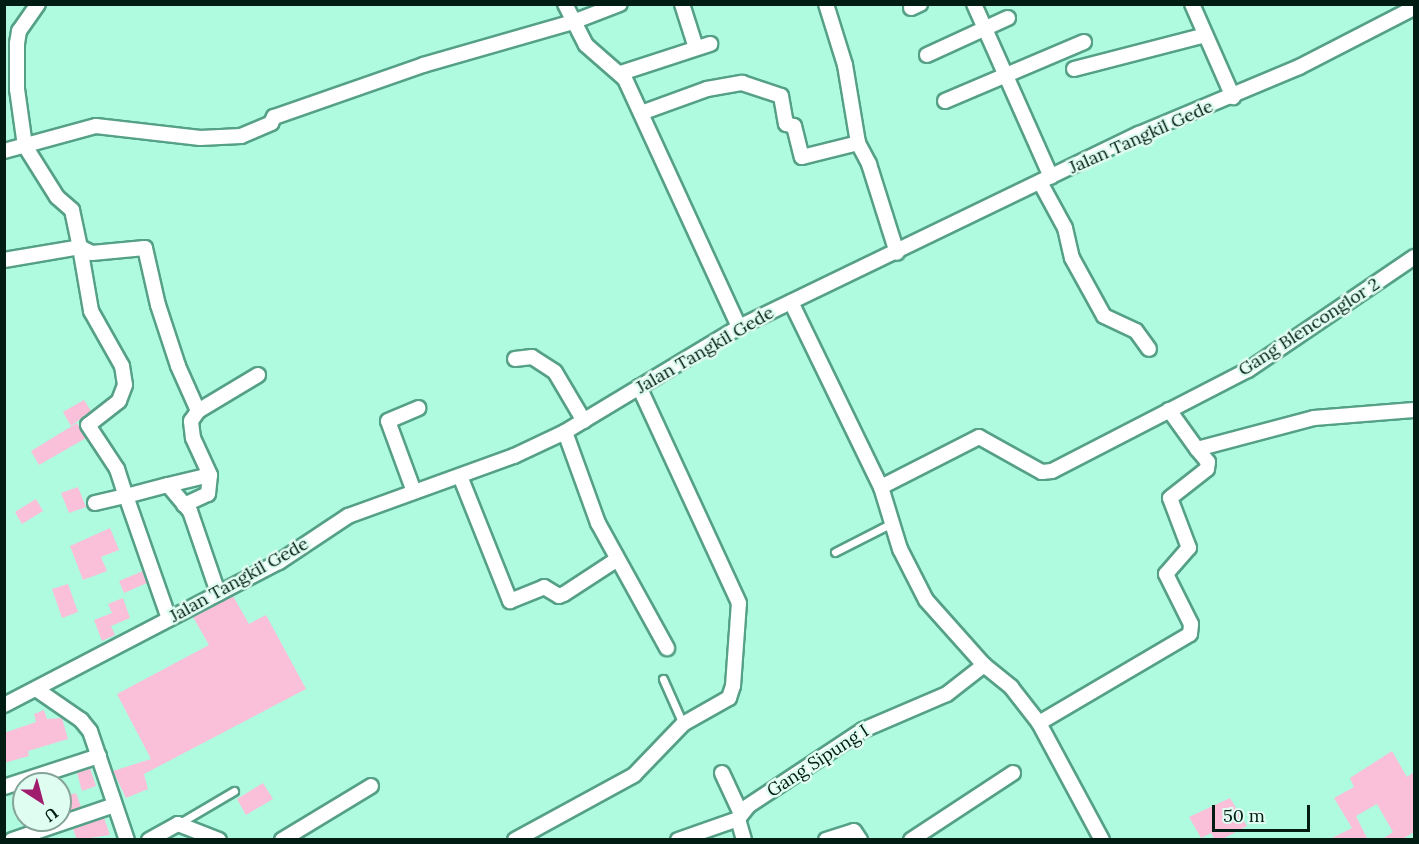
<!DOCTYPE html>
<html>
<head>
<meta charset="utf-8">
<style>
	body { margin:0 }
	#map { position:relative; width:1419px; height:844px; overflow:hidden; background:#aefbdf; font-family:Lora,serif }
	div>[style] { position:absolute }
	[style*='--x'] { left:calc(var(--x)*1px); top:calc(var(--y)*1px); width:calc(var(--w)*1px); rotate:calc(var(--a)*1deg) }
	.building>* { inset:0; background:#fac0da }
	.roads { filter:drop-shadow(2px 0 #55a087) drop-shadow(-2px 0 #55a087) drop-shadow(0 2px #55a087) drop-shadow(0 -2px #55a087) }
	.service>* { height:7px; margin:-3.5px; padding:0 3.5px; transform-origin:3.5px; border-radius:3.5px; background:#fff }
	.minor>* { height:14px; margin:-7px; padding:0 7px; transform-origin:7px; border-radius:7px; background:#fff }
	span { translate:-50% -50%; white-space:nowrap; text-align:center; line-height:1.15; -webkit-text-stroke:5px #e0fdf2; paint-order:stroke }
	.street-label { font-size:18px; color:#001c13 }
	.frame { position:absolute; inset:0; border:6px solid #001c13; pointer-events:none }
	.north { position:absolute; left:12px; top:772px; width:60px; height:60px; box-sizing:border-box; background:#e0fdf2; border:2px solid #86a399; border-radius:50%; rotate:144deg; font-size:16px; font-weight:700; line-height:24px; text-align:center; color:#001c13 }
	.north::after { content:''; display:block; margin:auto; width:21px; height:27px; background:#a01c6c; clip-path:polygon(50% 0,100% 100%,50% 72%,0 100%) }
	.scale { position:absolute; left:1212px; top:805px; width:98px; height:27px; box-sizing:border-box; border:3px solid #001c13; border-top:0; padding-left:8px; font-size:18px; line-height:21px; white-space:nowrap; color:#001c13; -webkit-text-stroke:4px #e0fdf2; paint-order:stroke }
</style>
</head>
<body>
<div id="map">
	<div class="building">
		<i style="clip-path:polygon(84px 400px,91px 411px,71px 426px,63px 412px)"></i>
		<i style="clip-path:polygon(77px 423px,86px 438px,39px 465px,31px 451px)"></i>
		<i style="clip-path:polygon(78px 487px,86px 507px,69px 513px,61px 493px)"></i>
		<i style="clip-path:polygon(36px 499px,43px 511px,22px 524px,15px 512px)"></i>
		<i style="clip-path:polygon(110px 528px,119px 550px,101px 557px,107px 571px,83px 580px,70px 546px)"></i>
		<i style="clip-path:polygon(143px 571px,147px 583px,124px 593px,119px 581px)"></i>
		<i style="clip-path:polygon(68px 584px,78px 612px,62px 618px,52px 589px)"></i>
		<i style="clip-path:polygon(233px 596px,249px 624px,266px 615px,306px 689px,144px 774px,148px 789px,126px 798px,113px 771px,151px 759px,117px 694px,209px 645px,193px 617px)"></i>
		<i style="clip-path:polygon(123px 598px,130px 618px,111px 626px,115px 635px,102px 641px,94px 620px,112px 613px,108px 604px)"></i>
		<i style="clip-path:polygon(44px 710px,47px 719px,62px 718px,68px 739px,28px 751px,29px 756px,4px 763px,4px 733px,36px 722px,34px 714px)"></i>
		<i style="clip-path:polygon(1392px 751px,1407px 777px,1414px 772px,1414px 832px,1401px 840px,1381px 840px,1393px 832px,1377px 804px,1356px 816px,1368px 840px,1328px 840px,1352px 828px,1334px 798px,1354px 787px,1350px 778px)"></i>
		<i style="clip-path:polygon(90px 768px,96px 786px,82px 791px,77px 773px)"></i>
		<i style="clip-path:polygon(263px 783px,273px 799px,246px 815px,237px 799px)"></i>
		<i style="clip-path:polygon(76px 793px,81px 807px,60px 814px,60px 798px)"></i>
		<i style="clip-path:polygon(1230px 798px,1247px 826px,1221px 840px,1215px 840px,1211px 833px,1201px 838px,1189px 817px)"></i>
		<i style="clip-path:polygon(104px 818px,110px 835px,77px 840px,73px 829px)"></i>
	</div>
	<div class="roads">
		<div class="service">
			<i style="--x:835;--y:552;--w:62;--a:-27"></i>
			<i style="--x:663;--y:679;--w:49;--a:66"></i>
			<i style="--x:178;--y:824;--w:65;--a:-30.5"></i>
		</div>
		<div class="minor">
			<i style="--x:38;--y:4;--w:33;--a:125"></i>
			<i style="--x:19;--y:31;--w:12;--a:99"></i>
			<i style="--x:17;--y:43;--w:46;--a:90"></i>
			<i style="--x:17;--y:89;--w:58;--a:82"></i>
			<i style="--x:25;--y:146;--w:60;--a:57.9"></i>
			<i style="--x:57;--y:197;--w:20;--a:41"></i>
			<i style="--x:72;--y:210;--w:38;--a:78"></i>
			<i style="--x:80;--y:247;--w:13;--a:27"></i>
			<i style="--x:92;--y:253;--w:53;--a:-5.4"></i>
			<i style="--x:145;--y:248;--w:58;--a:77.2"></i>
			<i style="--x:158;--y:305;--w:64;--a:71.8"></i>
			<i style="--x:178;--y:366;--w:49;--a:66"></i>
			<i style="--x:565;--y:4;--w:46;--a:62.9"></i>
			<i style="--x:586;--y:45;--w:52;--a:41.1"></i>
			<i style="--x:625;--y:79;--w:273;--a:65.3"></i>
			<i style="--x:682;--y:4;--w:46;--a:72.3"></i>
			<i style="--x:826;--y:4;--w:64;--a:72.7"></i>
			<i style="--x:845;--y:65;--w:79;--a:80.5"></i>
			<i style="--x:974;--y:4;--w:189;--a:66"></i>
			<i style="--x:1192;--y:4;--w:102;--a:66.2"></i>
			<i style="--x:911;--y:8;--w:10;--a:-24"></i>
			<i style="--x:927;--y:55;--w:89;--a:-24.6"></i>
			<i style="--x:1074;--y:69;--w:135;--a:-14.5"></i>
			<i style="--x:621;--y:73;--w:94;--a:-18"></i>
			<i style="--x:945;--y:101;--w:151;--a:-23"></i>
			<i style="--x:641;--y:113;--w:70;--a:-20"></i>
			<i style="--x:707;--y:89;--w:36;--a:-10"></i>
			<i style="--x:742;--y:83;--w:41;--a:18.4"></i>
			<i style="--x:781;--y:96;--w:28;--a:80"></i>
			<i style="--x:786;--y:124;--w:8;--a:14"></i>
			<i style="--x:794;--y:126;--w:32;--a:76"></i>
			<i style="--x:802;--y:157;--w:58;--a:-14"></i>
			<i style="--x:858;--y:143;--w:24;--a:62"></i>
			<i style="--x:869;--y:164;--w:93;--a:72.5"></i>
			<i style="--x:4;--y:151;--w:95;--a:-15.2"></i>
			<i style="--x:96;--y:126;--w:105;--a:6.6"></i>
			<i style="--x:200;--y:138;--w:41;--a:-2.8"></i>
			<i style="--x:241;--y:136;--w:33;--a:-23"></i>
			<i style="--x:271;--y:123;--w:7;--a:-63"></i>
			<i style="--x:274;--y:117;--w:158;--a:-19.2"></i>
			<i style="--x:423;--y:65;--w:156;--a:-16"></i>
			<i style="--x:573;--y:22;--w:50;--a:-21"></i>
			<i style="--x:1040;--y:182;--w:52;--a:61.5"></i>
			<i style="--x:1065;--y:228;--w:31;--a:77"></i>
			<i style="--x:1072;--y:258;--w:66;--a:61.1"></i>
			<i style="--x:1104;--y:316;--w:35;--a:25"></i>
			<i style="--x:1136;--y:331;--w:22;--a:54"></i>
			<i style="--x:4;--y:260;--w:77;--a:-9.7"></i>
			<i style="--x:80;--y:247;--w:65;--a:80.2"></i>
			<i style="--x:91;--y:311;--w:63;--a:60.6"></i>
			<i style="--x:122;--y:366;--w:19;--a:81"></i>
			<i style="--x:125;--y:385;--w:17;--a:111"></i>
			<i style="--x:119;--y:401;--w:39;--a:142"></i>
			<i style="--x:88;--y:425;--w:53;--a:56.6"></i>
			<i style="--x:117;--y:469;--w:28;--a:72"></i>
			<i style="--x:126;--y:496;--w:43;--a:-14.7"></i>
			<i style="--x:168;--y:485;--w:34;--a:50"></i>
			<i style="--x:190;--y:511;--w:87;--a:71.1"></i>
			<i style="--x:791;--y:302;--w:206;--a:64.1"></i>
			<i style="--x:881;--y:487;--w:65;--a:73"></i>
			<i style="--x:900;--y:549;--w:57;--a:63"></i>
			<i style="--x:926;--y:600;--w:87;--a:48.3"></i>
			<i style="--x:984;--y:665;--w:35;--a:39"></i>
			<i style="--x:1011;--y:687;--w:46;--a:52.1"></i>
			<i style="--x:1039;--y:723;--w:133;--a:61.7"></i>
			<i style="--x:515;--y:359;--w:17;--a:-7"></i>
			<i style="--x:532;--y:357;--w:27;--a:33"></i>
			<i style="--x:555;--y:372;--w:57;--a:59.4"></i>
			<i style="--x:1169;--y:410;--w:48;--a:54.3"></i>
			<i style="--x:1197;--y:449;--w:121;--a:-14.8"></i>
			<i style="--x:1314;--y:418;--w:100;--a:-4.6"></i>
			<i style="--x:565;--y:432;--w:97;--a:70.1"></i>
			<i style="--x:598;--y:523;--w:143;--a:61.1"></i>
			<i style="--x:460;--y:476;--w:135;--a:68.2"></i>
			<i style="--x:510;--y:601;--w:37;--a:-22"></i>
			<i style="--x:544;--y:587;--w:17;--a:31"></i>
			<i style="--x:559;--y:596;--w:5;--a:-22"></i>
			<i style="--x:564;--y:594;--w:62;--a:-33.2"></i>
			<i style="--x:168;--y:485;--w:43;--a:-13.4"></i>
			<i style="--x:210;--y:475;--w:41;--a:-114.7"></i>
			<i style="--x:193;--y:438;--w:17;--a:-97"></i>
			<i style="--x:191;--y:421;--w:12;--a:-55"></i>
			<i style="--x:198;--y:411;--w:70;--a:-31"></i>
			<i style="--x:881;--y:487;--w:110;--a:-27"></i>
			<i style="--x:979;--y:437;--w:72;--a:29.1"></i>
			<i style="--x:1042;--y:472;--w:10;--a:-6"></i>
			<i style="--x:1052;--y:471;--w:220;--a:-27.3"></i>
			<i style="--x:1248;--y:370;--w:201;--a:-34.2"></i>
			<i style="--x:413;--y:489;--w:72;--a:-110.2"></i>
			<i style="--x:388;--y:421;--w:33;--a:-23"></i>
			<i style="--x:95;--y:503;--w:32;--a:-13"></i>
			<i style="--x:126;--y:496;--w:130;--a:70.7"></i>
			<i style="--x:184;--y:505;--w:26;--a:-25"></i>
			<i style="--x:208;--y:494;--w:19;--a:-84"></i>
			<i style="--x:36;--y:689;--w:55;--a:34.6"></i>
			<i style="--x:81;--y:720;--w:14;--a:51"></i>
			<i style="--x:90;--y:731;--w:115;--a:71.3"></i>
			<i style="--x:4;--y:705;--w:310;--a:-27.5"></i>
			<i style="--x:279;--y:562;--w:83;--a:-33.7"></i>
			<i style="--x:348;--y:516;--w:177;--a:-19.9"></i>
			<i style="--x:514;--y:456;--w:56;--a:-25.2"></i>
			<i style="--x:565;--y:432;--w:203;--a:-31.1"></i>
			<i style="--x:739;--y:327;--w:444;--a:-25.8"></i>
			<i style="--x:1139;--y:134;--w:173;--a:-22.7"></i>
			<i style="--x:1299;--y:67;--w:129;--a:-27.2"></i>
			<i style="--x:1039;--y:723;--w:175;--a:-30.5"></i>
			<i style="--x:1190;--y:634;--w:10;--a:-84"></i>
			<i style="--x:1191;--y:624;--w:56;--a:-116.6"></i>
			<i style="--x:1166;--y:574;--w:35;--a:-49"></i>
			<i style="--x:1189;--y:548;--w:53;--a:-110.8"></i>
			<i style="--x:1170;--y:498;--w:47;--a:-38.1"></i>
			<i style="--x:1207;--y:469;--w:7;--a:-82"></i>
			<i style="--x:1208;--y:462;--w:17;--a:-130"></i>
			<i style="--x:722;--y:773;--w:45;--a:65.1"></i>
			<i style="--x:4;--y:787;--w:100;--a:-18.1"></i>
			<i style="--x:12;--y:840;--w:108;--a:-18.9"></i>
			<i style="--x:149;--y:840;--w:33;--a:-29"></i>
			<i style="--x:178;--y:824;--w:44;--a:21.3"></i>
			<i style="--x:282;--y:840;--w:104;--a:-31.2"></i>
			<i style="--x:515;--y:840;--w:136;--a:-28.6"></i>
			<i style="--x:634;--y:775;--w:71;--a:-46.1"></i>
			<i style="--x:683;--y:724;--w:53;--a:-29.5"></i>
			<i style="--x:729;--y:698;--w:13;--a:-72"></i>
			<i style="--x:733;--y:686;--w:83;--a:-85.9"></i>
			<i style="--x:739;--y:603;--w:238;--a:-114.8"></i>
			<i style="--x:678;--y:840;--w:64;--a:-19.3"></i>
			<i style="--x:744;--y:840;--w:22;--a:-106"></i>
			<i style="--x:738;--y:819;--w:16;--a:-52"></i>
			<i style="--x:748;--y:806;--w:138;--a:-33.5"></i>
			<i style="--x:863;--y:730;--w:91;--a:-23.2"></i>
			<i style="--x:947;--y:694;--w:47;--a:-38.1"></i>
			<i style="--x:826;--y:840;--w:29;--a:-18"></i>
			<i style="--x:854;--y:831;--w:11;--a:56"></i>
			<i style="--x:911;--y:840;--w:122;--a:-33.3"></i>
		</div>
	</div>
	<div class="street-label">
		<span style="left:1141px;top:137px;rotate:-24deg">Jalan Tangkil Gede</span>
		<span style="left:1309px;top:327px;rotate:-33deg">Gang Blenconglor 2</span>
		<span style="left:705px;top:350px;rotate:-30deg">Jalan Tangkil Gede</span>
		<span style="left:239px;top:580px;rotate:-29deg">Jalan Tangkil Gede</span>
		<span style="left:818px;top:761px;rotate:-33deg">Gang Sipung I</span>
	</div>
	<div class="frame"></div>
	<div class="north">U</div>
	<div class="scale">50 m</div>
</div>
</body>
</html>
